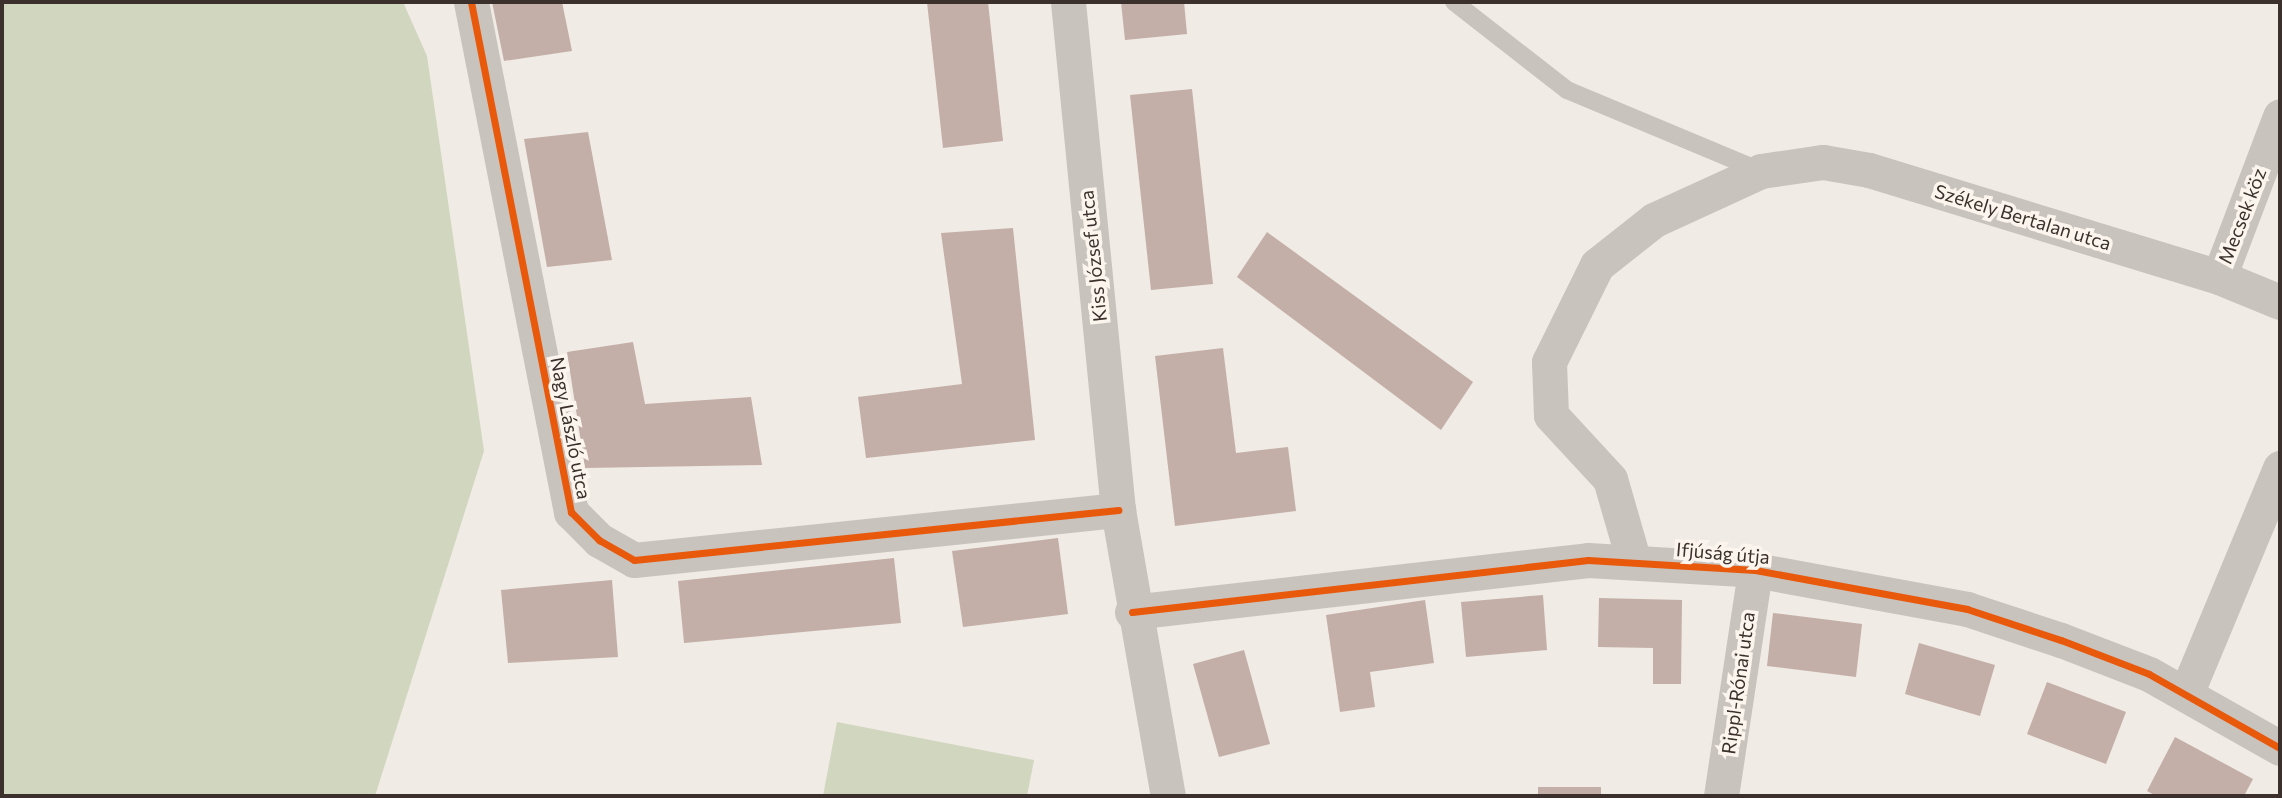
<!DOCTYPE html>
<html>
<head>
<meta charset="utf-8">
<style>
	body { margin:0 }
	#map { position:relative; width:2282px; height:798px; overflow:hidden; background:#f0ebe5; font-family:Commissioner,sans-serif }
	div>[style] { position:absolute }
	[style*='--x'] { left:calc(var(--x)*1px); top:calc(var(--y)*1px); width:calc(var(--w)*1px); rotate:calc(var(--a)*1deg) }
	.green>* { inset:0; background:#d1d6bf }
	.building>* { inset:0; background:#c3afa7 }
	.lane>* { height:18px; margin:-9px; padding:0 9px; transform-origin:9px; border-radius:9px; background:#c9c3be }
	.street>* { height:35px; margin:-17.5px; padding:0 17.5px; transform-origin:17.5px; border-radius:17.5px; background:#c9c3be }
	.cycleway>* { height:7px; margin:-3.5px; padding:0 3.5px; transform-origin:3.5px; border-radius:3.5px; background:#e8590c }
	span { translate:-50% -50%; white-space:nowrap; text-align:center; line-height:1.15; -webkit-text-stroke:7px #fbf5ee; paint-order:stroke }
	.street-label { font-size:19px; color:#3b302b }
	.frame { position:absolute; inset:0; border:4px solid #3b302b; pointer-events:none }
</style>
</head>
<body>
<div id="map">
	<div class="green">
		<i style="clip-path:polygon(2px 2px,403px 2px,427px 56px,484px 451px,375px 796px,2px 796px)"></i>
		<i style="clip-path:polygon(837px 722px,1034px 760px,1027px 796px,823px 796px)"></i>
	</div>
	<div class="building">
		<i style="clip-path:polygon(492px 2px,562px 2px,572px 51px,504px 61px)"></i>
		<i style="clip-path:polygon(927px 2px,988px 2px,1003px 141px,943px 148px)"></i>
		<i style="clip-path:polygon(1121px 2px,1184px 2px,1187px 34px,1125px 40px)"></i>
		<i style="clip-path:polygon(1192px 89px,1213px 284px,1151px 290px,1130px 95px)"></i>
		<i style="clip-path:polygon(588px 132px,612px 260px,547px 267px,524px 139px)"></i>
		<i style="clip-path:polygon(1013px 228px,1035px 440px,866px 458px,858px 397px,962px 384px,941px 233px)"></i>
		<i style="clip-path:polygon(1267px 232px,1473px 382px,1441px 430px,1237px 277px)"></i>
		<i style="clip-path:polygon(633px 342px,645px 404px,751px 397px,762px 465px,585px 468px,567px 352px)"></i>
		<i style="clip-path:polygon(1223px 348px,1236px 453px,1288px 447px,1296px 511px,1175px 526px,1155px 356px)"></i>
		<i style="clip-path:polygon(1058px 538px,1068px 614px,963px 627px,952px 551px)"></i>
		<i style="clip-path:polygon(894px 558px,901px 623px,684px 643px,678px 581px)"></i>
		<i style="clip-path:polygon(612px 580px,618px 657px,508px 663px,501px 590px)"></i>
		<i style="clip-path:polygon(1543px 595px,1547px 650px,1466px 657px,1461px 602px)"></i>
		<i style="clip-path:polygon(1599px 598px,1682px 600px,1681px 684px,1653px 684px,1653px 648px,1598px 647px)"></i>
		<i style="clip-path:polygon(1425px 600px,1434px 663px,1370px 672px,1375px 707px,1340px 712px,1326px 615px)"></i>
		<i style="clip-path:polygon(1773px 613px,1862px 624px,1856px 677px,1767px 666px)"></i>
		<i style="clip-path:polygon(1919px 643px,1995px 665px,1980px 716px,1905px 694px)"></i>
		<i style="clip-path:polygon(1244px 650px,1270px 744px,1219px 757px,1193px 664px)"></i>
		<i style="clip-path:polygon(2047px 682px,2126px 712px,2106px 764px,2027px 734px)"></i>
		<i style="clip-path:polygon(2175px 737px,2253px 779px,2244px 796px,2156px 796px,2147px 791px)"></i>
		<i style="clip-path:polygon(1538px 787px,1601px 787px,1601px 796px,1538px 796px)"></i>
	</div>
	<div class="lane">
		<i style="--x:1454;--y:2;--w:143;--a:37.9"></i>
		<i style="--x:1567;--y:90;--w:210;--a:22.7"></i>
	</div>
	<div class="street">
		<i style="--x:471;--y:2;--w:520;--a:78.91"></i>
		<i style="--x:571;--y:512;--w:40;--a:45"></i>
		<i style="--x:599;--y:540;--w:40;--a:29.7"></i>
		<i style="--x:634;--y:560;--w:487;--a:-5.9"></i>
		<i style="--x:1068;--y:2;--w:510;--a:84.38"></i>
		<i style="--x:1118;--y:510;--w:290;--a:80.1"></i>
		<i style="--x:2219;--y:277;--w:172;--a:-69.2"></i>
		<i style="--x:1634;--y:562;--w:86;--a:-106.1"></i>
		<i style="--x:1610;--y:479;--w:87;--a:-132.7"></i>
		<i style="--x:1551;--y:415;--w:53;--a:-92.2"></i>
		<i style="--x:1549;--y:362;--w:108;--a:-63.7"></i>
		<i style="--x:1597;--y:265;--w:73;--a:-38.3"></i>
		<i style="--x:1654;--y:220;--w:118;--a:-24.6"></i>
		<i style="--x:1761;--y:171;--w:63;--a:-8.3"></i>
		<i style="--x:1823;--y:162;--w:47;--a:9.9"></i>
		<i style="--x:1869;--y:170;--w:366;--a:17"></i>
		<i style="--x:2219;--y:277;--w:66;--a:22.3"></i>
		<i style="--x:1132;--y:612;--w:459;--a:-6.5"></i>
		<i style="--x:1588;--y:560;--w:167;--a:3.4"></i>
		<i style="--x:1755;--y:570;--w:216;--a:10.4"></i>
		<i style="--x:1967;--y:609;--w:99;--a:18.3"></i>
		<i style="--x:2061;--y:640;--w:94;--a:21.1"></i>
		<i style="--x:2149;--y:674;--w:150;--a:29.5"></i>
		<i style="--x:2186;--y:694;--w:245;--a:-67.4"></i>
		<i style="--x:1721;--y:796;--w:229;--a:-81.4"></i>
	</div>
	<div class="cycleway">
		<i style="--x:471;--y:2;--w:520;--a:78.91"></i>
		<i style="--x:571;--y:512;--w:40;--a:45"></i>
		<i style="--x:599;--y:540;--w:40;--a:29.7"></i>
		<i style="--x:634;--y:560;--w:487;--a:-5.9"></i>
		<i style="--x:1132;--y:612;--w:459;--a:-6.5"></i>
		<i style="--x:1588;--y:560;--w:167;--a:3.4"></i>
		<i style="--x:1755;--y:570;--w:216;--a:10.4"></i>
		<i style="--x:1967;--y:609;--w:99;--a:18.3"></i>
		<i style="--x:2061;--y:640;--w:94;--a:21.1"></i>
		<i style="--x:2149;--y:674;--w:150;--a:29.5"></i>
	</div>
	<div class="street-label">
		<span style="left:2242px;top:216px;rotate:-69deg">Mecsek köz</span>
		<span style="left:2023px;top:217px;rotate:17deg">Székely Bertalan utca</span>
		<span style="left:1093px;top:256px;rotate:-96deg">Kiss József utca</span>
		<span style="left:571px;top:428px;rotate:79deg">Nagy László utca</span>
		<span style="left:1723px;top:553px;rotate:5deg">Ifjúság útja</span>
		<span style="left:1738px;top:683px;rotate:-82deg">Rippl-Rónai utca</span>
	</div>
	<div class="frame"></div>
</div>
</body>
</html>
